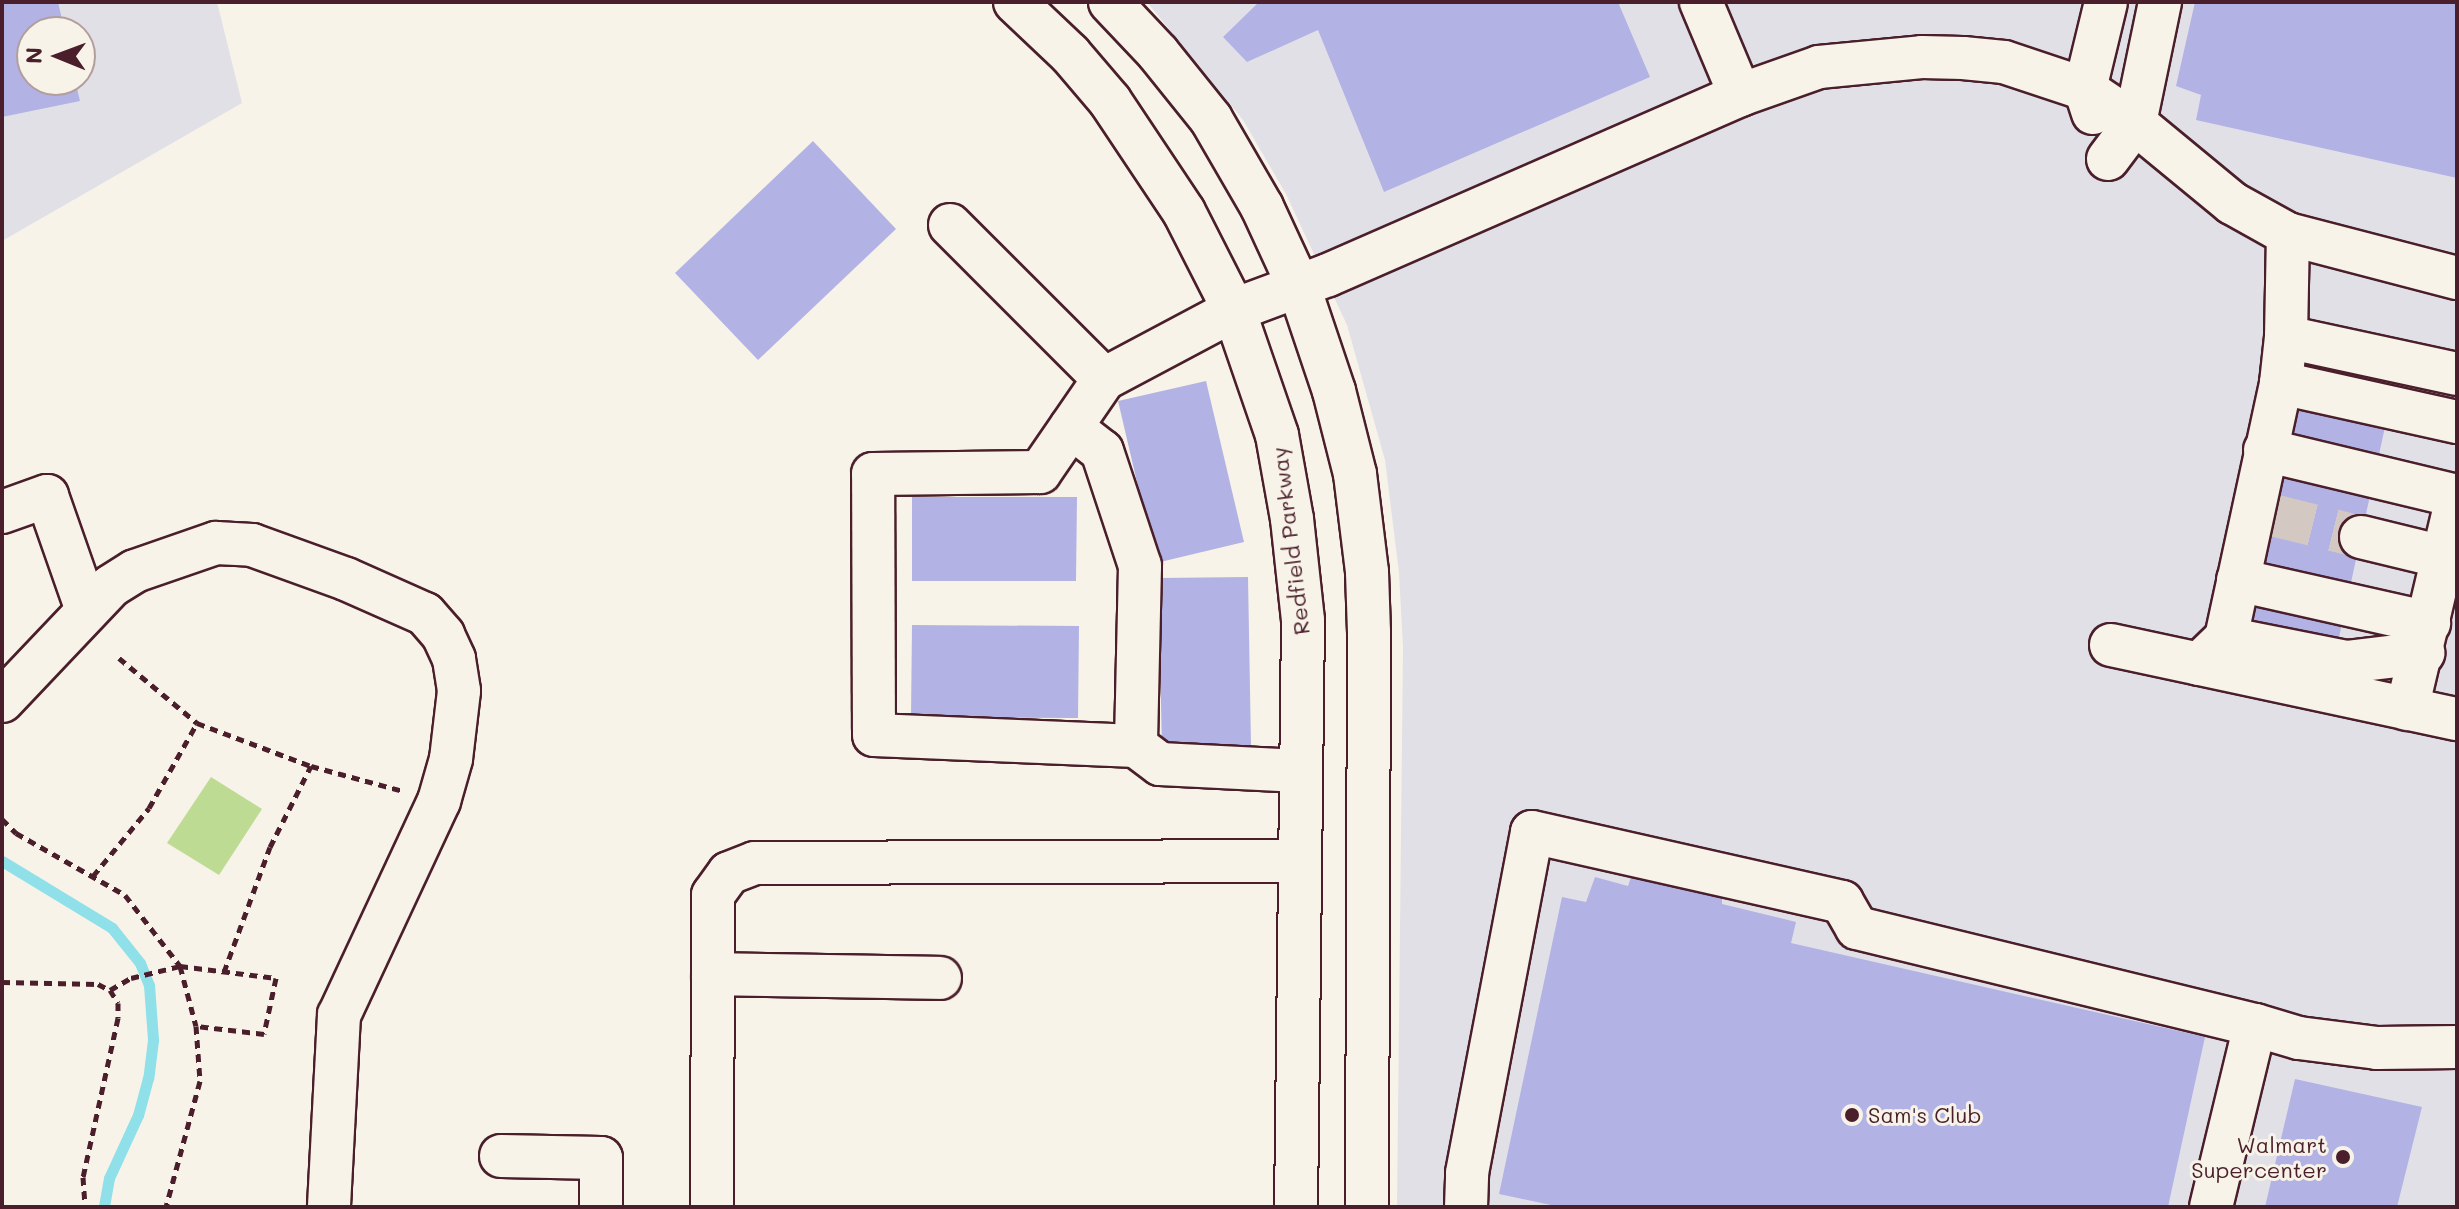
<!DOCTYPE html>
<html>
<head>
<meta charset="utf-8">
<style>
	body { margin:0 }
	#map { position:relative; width:2459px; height:1209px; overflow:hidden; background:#f7f3e8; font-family:Mali,sans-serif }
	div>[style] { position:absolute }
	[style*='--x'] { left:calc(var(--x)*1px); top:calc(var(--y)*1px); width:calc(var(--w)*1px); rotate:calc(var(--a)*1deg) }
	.built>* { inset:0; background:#e2e0e7 }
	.green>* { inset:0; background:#bedb93 }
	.stream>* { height:11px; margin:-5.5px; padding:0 5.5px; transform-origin:5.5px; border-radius:5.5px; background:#8fe0e9 }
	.building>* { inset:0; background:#b2b3e4 }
	.minor-tunnel>* { height:42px; margin-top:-21px; transform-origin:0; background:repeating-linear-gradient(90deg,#d4c9c2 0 42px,transparent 0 63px) }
	.path>* { height:5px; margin-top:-2.5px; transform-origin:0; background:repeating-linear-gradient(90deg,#4a1f2b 0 8px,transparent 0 14px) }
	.roads { filter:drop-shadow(2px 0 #4a1f2b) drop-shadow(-2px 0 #4a1f2b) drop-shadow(0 2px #4a1f2b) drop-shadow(0 -2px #4a1f2b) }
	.minor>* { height:42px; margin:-21px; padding:0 21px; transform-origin:21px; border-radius:21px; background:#f7f3e8 }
	.dots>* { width:22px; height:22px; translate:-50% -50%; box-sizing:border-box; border:4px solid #f7f3e8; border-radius:50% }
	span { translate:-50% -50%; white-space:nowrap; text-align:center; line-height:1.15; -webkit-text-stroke:6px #f7f3e8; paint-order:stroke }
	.street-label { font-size:22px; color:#4a1f2b }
	.poi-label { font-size:22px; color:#4a1f2b }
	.left { translate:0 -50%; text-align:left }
	.right { translate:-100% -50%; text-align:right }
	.frame { position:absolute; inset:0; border:4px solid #4a1f2b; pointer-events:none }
	.north { position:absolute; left:16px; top:16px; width:80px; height:80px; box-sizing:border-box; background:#f7f3e8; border:2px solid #b29e9c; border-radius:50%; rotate:271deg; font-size:22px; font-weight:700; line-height:32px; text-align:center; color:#4a1f2b }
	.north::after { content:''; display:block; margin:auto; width:28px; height:36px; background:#4a1f2b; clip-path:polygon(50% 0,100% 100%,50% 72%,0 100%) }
</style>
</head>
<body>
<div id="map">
	<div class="built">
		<i style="clip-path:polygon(evenodd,2px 2px,217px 2px,242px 103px,2px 241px,2px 2px,32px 32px,80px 32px,80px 80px,32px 80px,32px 32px)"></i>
		<i style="clip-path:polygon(1147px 2px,2457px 2px,2457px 1207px,1397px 1207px,1403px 647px,1399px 573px,1385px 460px,1347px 325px,1286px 194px,1243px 120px)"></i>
	</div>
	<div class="green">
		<i style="clip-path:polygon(211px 777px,262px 809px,219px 875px,167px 843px)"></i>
	</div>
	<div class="stream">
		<i style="--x:2;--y:861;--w:129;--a:31.3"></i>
		<i style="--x:112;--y:928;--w:45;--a:51.3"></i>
		<i style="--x:140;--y:963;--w:24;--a:68"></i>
		<i style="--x:149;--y:985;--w:55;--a:85.8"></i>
		<i style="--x:153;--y:1040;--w:38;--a:97"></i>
		<i style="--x:148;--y:1078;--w:38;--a:105"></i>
		<i style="--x:138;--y:1115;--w:69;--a:114.7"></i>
		<i style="--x:109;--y:1178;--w:29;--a:100"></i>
	</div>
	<div class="building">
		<i style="clip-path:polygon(2px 2px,58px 2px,65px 32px,32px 32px,32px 80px,75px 80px,80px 101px,2px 117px)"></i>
		<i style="clip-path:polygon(1259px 2px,1618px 2px,1650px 77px,1384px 192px,1318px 30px,1247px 62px,1223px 37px)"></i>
		<i style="clip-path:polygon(2195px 2px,2457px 2px,2457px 178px,2196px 120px,2201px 95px,2176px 86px)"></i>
		<i style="clip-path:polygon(813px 141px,896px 229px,758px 360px,675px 273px)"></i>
		<i style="clip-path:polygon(1206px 381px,1244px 542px,1156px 563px,1118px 401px)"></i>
		<i style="clip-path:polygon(2298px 398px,2387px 418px,2336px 651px,2247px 632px)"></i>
		<i style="clip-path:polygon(912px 497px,1077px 497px,1076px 581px,912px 581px)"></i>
		<i style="clip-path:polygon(1248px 577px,1251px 746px,1162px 748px,1158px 578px)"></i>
		<i style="clip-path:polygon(912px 625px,1079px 626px,1078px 718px,911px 717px)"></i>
		<i style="clip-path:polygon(1632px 874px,1722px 896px,1722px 904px,1796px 922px,1791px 943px,2205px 1037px,2168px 1207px,1560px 1207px,1499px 1194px,1562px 897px,1586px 902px,1595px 877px,1628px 886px)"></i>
		<i style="clip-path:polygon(2295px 1079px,2422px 1107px,2397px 1207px,2265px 1207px)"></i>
	</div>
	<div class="minor-tunnel">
		<i style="--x:2272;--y:515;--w:92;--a:13.9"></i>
	</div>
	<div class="path">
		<i style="--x:119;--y:658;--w:102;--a:39.8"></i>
		<i style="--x:197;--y:723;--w:122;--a:20.7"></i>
		<i style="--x:311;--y:766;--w:95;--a:15.2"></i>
		<i style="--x:2;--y:819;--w:20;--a:45"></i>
		<i style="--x:16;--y:833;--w:125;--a:29.6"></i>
		<i style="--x:125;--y:895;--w:90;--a:52.2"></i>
		<i style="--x:180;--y:966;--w:62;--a:75.1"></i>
		<i style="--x:196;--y:1026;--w:55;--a:85.8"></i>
		<i style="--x:200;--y:1081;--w:131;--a:105.1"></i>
		<i style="--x:93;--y:876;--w:88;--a:-50.5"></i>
		<i style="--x:149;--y:808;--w:98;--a:-60.5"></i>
		<i style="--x:224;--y:972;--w:133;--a:-69.8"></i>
		<i style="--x:270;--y:847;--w:91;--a:-63.2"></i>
		<i style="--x:2;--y:982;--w:96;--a:1.2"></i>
		<i style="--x:98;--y:984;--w:13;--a:27"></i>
		<i style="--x:110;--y:990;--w:15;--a:58"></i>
		<i style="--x:118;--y:1003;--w:15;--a:90"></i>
		<i style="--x:118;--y:1018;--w:163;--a:102.4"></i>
		<i style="--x:83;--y:1177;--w:30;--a:86"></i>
		<i style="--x:110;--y:990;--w:24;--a:-30"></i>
		<i style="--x:131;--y:978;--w:50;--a:-13.8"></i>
		<i style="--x:180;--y:966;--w:97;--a:7.1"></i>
		<i style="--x:276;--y:978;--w:57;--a:102.1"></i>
		<i style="--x:264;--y:1034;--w:68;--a:-173.3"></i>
	</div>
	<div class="roads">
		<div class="minor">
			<i style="--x:1015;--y:2;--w:76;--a:43.4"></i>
			<i style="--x:1070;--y:54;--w:62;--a:49.6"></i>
			<i style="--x:1110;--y:101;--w:133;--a:56.3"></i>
			<i style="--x:1184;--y:212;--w:110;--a:63"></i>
			<i style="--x:1234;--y:310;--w:132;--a:71"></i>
			<i style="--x:1277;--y:435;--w:85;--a:79.9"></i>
			<i style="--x:1292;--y:519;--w:102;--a:83.8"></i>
			<i style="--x:1303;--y:620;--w:587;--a:90.68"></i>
			<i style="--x:1110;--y:2;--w:70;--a:46.7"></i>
			<i style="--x:1158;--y:53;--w:85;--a:51.2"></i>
			<i style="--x:1211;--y:119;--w:102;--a:59.9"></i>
			<i style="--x:1262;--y:207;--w:88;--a:65.2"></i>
			<i style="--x:1299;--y:287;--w:110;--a:71.4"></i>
			<i style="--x:1334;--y:391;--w:86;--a:75.8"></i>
			<i style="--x:1355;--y:474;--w:99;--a:83"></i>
			<i style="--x:1367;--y:572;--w:60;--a:88.1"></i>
			<i style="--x:1369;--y:632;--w:575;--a:90.2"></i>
			<i style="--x:1701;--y:2;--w:101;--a:67.2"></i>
			<i style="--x:2093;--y:113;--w:25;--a:-108"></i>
			<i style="--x:2085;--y:89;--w:89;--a:-76.4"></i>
			<i style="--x:2108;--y:159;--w:45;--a:-53.1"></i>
			<i style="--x:2135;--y:123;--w:124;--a:-78.3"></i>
			<i style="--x:950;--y:225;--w:218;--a:45"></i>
			<i style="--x:1104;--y:379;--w:147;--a:-28"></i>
			<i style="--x:1234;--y:310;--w:100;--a:-20.4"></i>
			<i style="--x:1328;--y:275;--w:450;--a:-23.6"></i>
			<i style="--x:1740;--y:95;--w:84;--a:-19.5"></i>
			<i style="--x:1819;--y:67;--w:103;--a:-5.5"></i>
			<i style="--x:1922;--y:57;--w:41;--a:1.4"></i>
			<i style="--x:1963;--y:58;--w:41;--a:5.6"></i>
			<i style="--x:2004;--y:62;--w:85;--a:18.4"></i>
			<i style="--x:2085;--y:89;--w:60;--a:34.2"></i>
			<i style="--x:2135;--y:123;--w:126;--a:39.5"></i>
			<i style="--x:2232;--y:203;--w:64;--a:29"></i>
			<i style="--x:2288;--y:234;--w:175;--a:14.6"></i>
			<i style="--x:2286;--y:337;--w:175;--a:12.2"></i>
			<i style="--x:2281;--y:383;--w:180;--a:12.5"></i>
			<i style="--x:1071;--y:427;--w:39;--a:38"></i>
			<i style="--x:1102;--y:451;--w:121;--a:71.7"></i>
			<i style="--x:1140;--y:566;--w:180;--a:91.3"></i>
			<i style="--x:1136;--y:746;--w:262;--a:-177.6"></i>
			<i style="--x:874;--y:735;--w:261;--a:-90.2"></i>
			<i style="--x:873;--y:474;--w:167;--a:-0.7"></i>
			<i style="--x:1040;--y:472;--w:113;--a:-55.5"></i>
			<i style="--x:2265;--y:450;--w:197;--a:13.5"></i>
			<i style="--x:2;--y:512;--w:48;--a:-19.6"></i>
			<i style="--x:47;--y:496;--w:121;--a:70.7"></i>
			<i style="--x:2361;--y:537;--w:84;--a:13.7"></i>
			<i style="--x:2238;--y:580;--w:196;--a:12.7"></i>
			<i style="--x:2226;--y:638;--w:122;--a:11.3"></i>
			<i style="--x:2346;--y:662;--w:78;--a:-6.7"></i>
			<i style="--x:2111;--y:645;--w:354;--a:12.1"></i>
			<i style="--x:2199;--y:664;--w:37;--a:-44"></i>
			<i style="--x:2226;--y:638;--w:261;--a:-77.8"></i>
			<i style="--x:2281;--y:383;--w:46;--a:-83.8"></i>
			<i style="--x:2286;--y:337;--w:103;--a:-88.9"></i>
			<i style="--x:2;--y:701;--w:158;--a:-46.5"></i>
			<i style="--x:111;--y:586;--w:28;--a:-32"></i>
			<i style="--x:135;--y:571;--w:86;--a:-19.1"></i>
			<i style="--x:216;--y:543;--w:36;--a:3"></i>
			<i style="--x:252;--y:545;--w:100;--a:19.9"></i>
			<i style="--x:346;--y:579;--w:86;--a:23.9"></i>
			<i style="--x:425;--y:614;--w:28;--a:49"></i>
			<i style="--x:443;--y:635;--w:26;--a:65"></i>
			<i style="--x:454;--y:659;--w:32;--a:81"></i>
			<i style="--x:459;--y:691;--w:68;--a:96.7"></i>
			<i style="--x:451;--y:759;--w:44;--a:105.9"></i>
			<i style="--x:439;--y:801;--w:236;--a:115"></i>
			<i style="--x:339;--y:1015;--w:192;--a:93"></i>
			<i style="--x:2407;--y:709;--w:218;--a:-76.7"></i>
			<i style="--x:1136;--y:746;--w:30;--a:37"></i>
			<i style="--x:1160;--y:764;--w:140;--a:2.9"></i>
			<i style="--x:713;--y:974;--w:79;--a:-90"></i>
			<i style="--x:713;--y:895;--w:27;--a:-54"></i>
			<i style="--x:729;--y:873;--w:28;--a:-21"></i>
			<i style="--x:755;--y:863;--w:544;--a:-0.21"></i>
			<i style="--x:501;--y:1156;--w:100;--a:1.1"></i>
			<i style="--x:601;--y:1158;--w:49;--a:90"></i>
			<i style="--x:712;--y:1207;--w:233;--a:-89.8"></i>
			<i style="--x:713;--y:974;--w:227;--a:1"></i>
			<i style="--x:1466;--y:1207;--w:34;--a:-88"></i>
			<i style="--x:1467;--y:1173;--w:347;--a:-79.2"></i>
			<i style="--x:1532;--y:832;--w:318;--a:12.7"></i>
			<i style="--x:1842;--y:902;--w:30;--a:60"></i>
			<i style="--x:1857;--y:928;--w:410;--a:13.7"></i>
			<i style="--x:2211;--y:1207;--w:187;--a:-76.4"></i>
			<i style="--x:2255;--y:1025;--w:46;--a:16.5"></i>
			<i style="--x:2299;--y:1038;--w:79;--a:7.3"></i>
			<i style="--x:2377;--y:1048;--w:80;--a:-0.7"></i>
		</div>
	</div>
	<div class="dots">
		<i style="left:1852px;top:1115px;background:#4a1f2b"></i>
		<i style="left:2343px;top:1157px;background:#4a1f2b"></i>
	</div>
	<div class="street-label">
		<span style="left:1290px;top:541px;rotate:-97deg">Redfield Parkway</span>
	</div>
	<div class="poi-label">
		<span class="left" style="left:1868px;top:1115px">Sam's Club</span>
		<span class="right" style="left:2327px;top:1157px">Walmart<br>Supercenter</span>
	</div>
	<div class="frame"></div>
	<div class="north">N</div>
</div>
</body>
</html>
